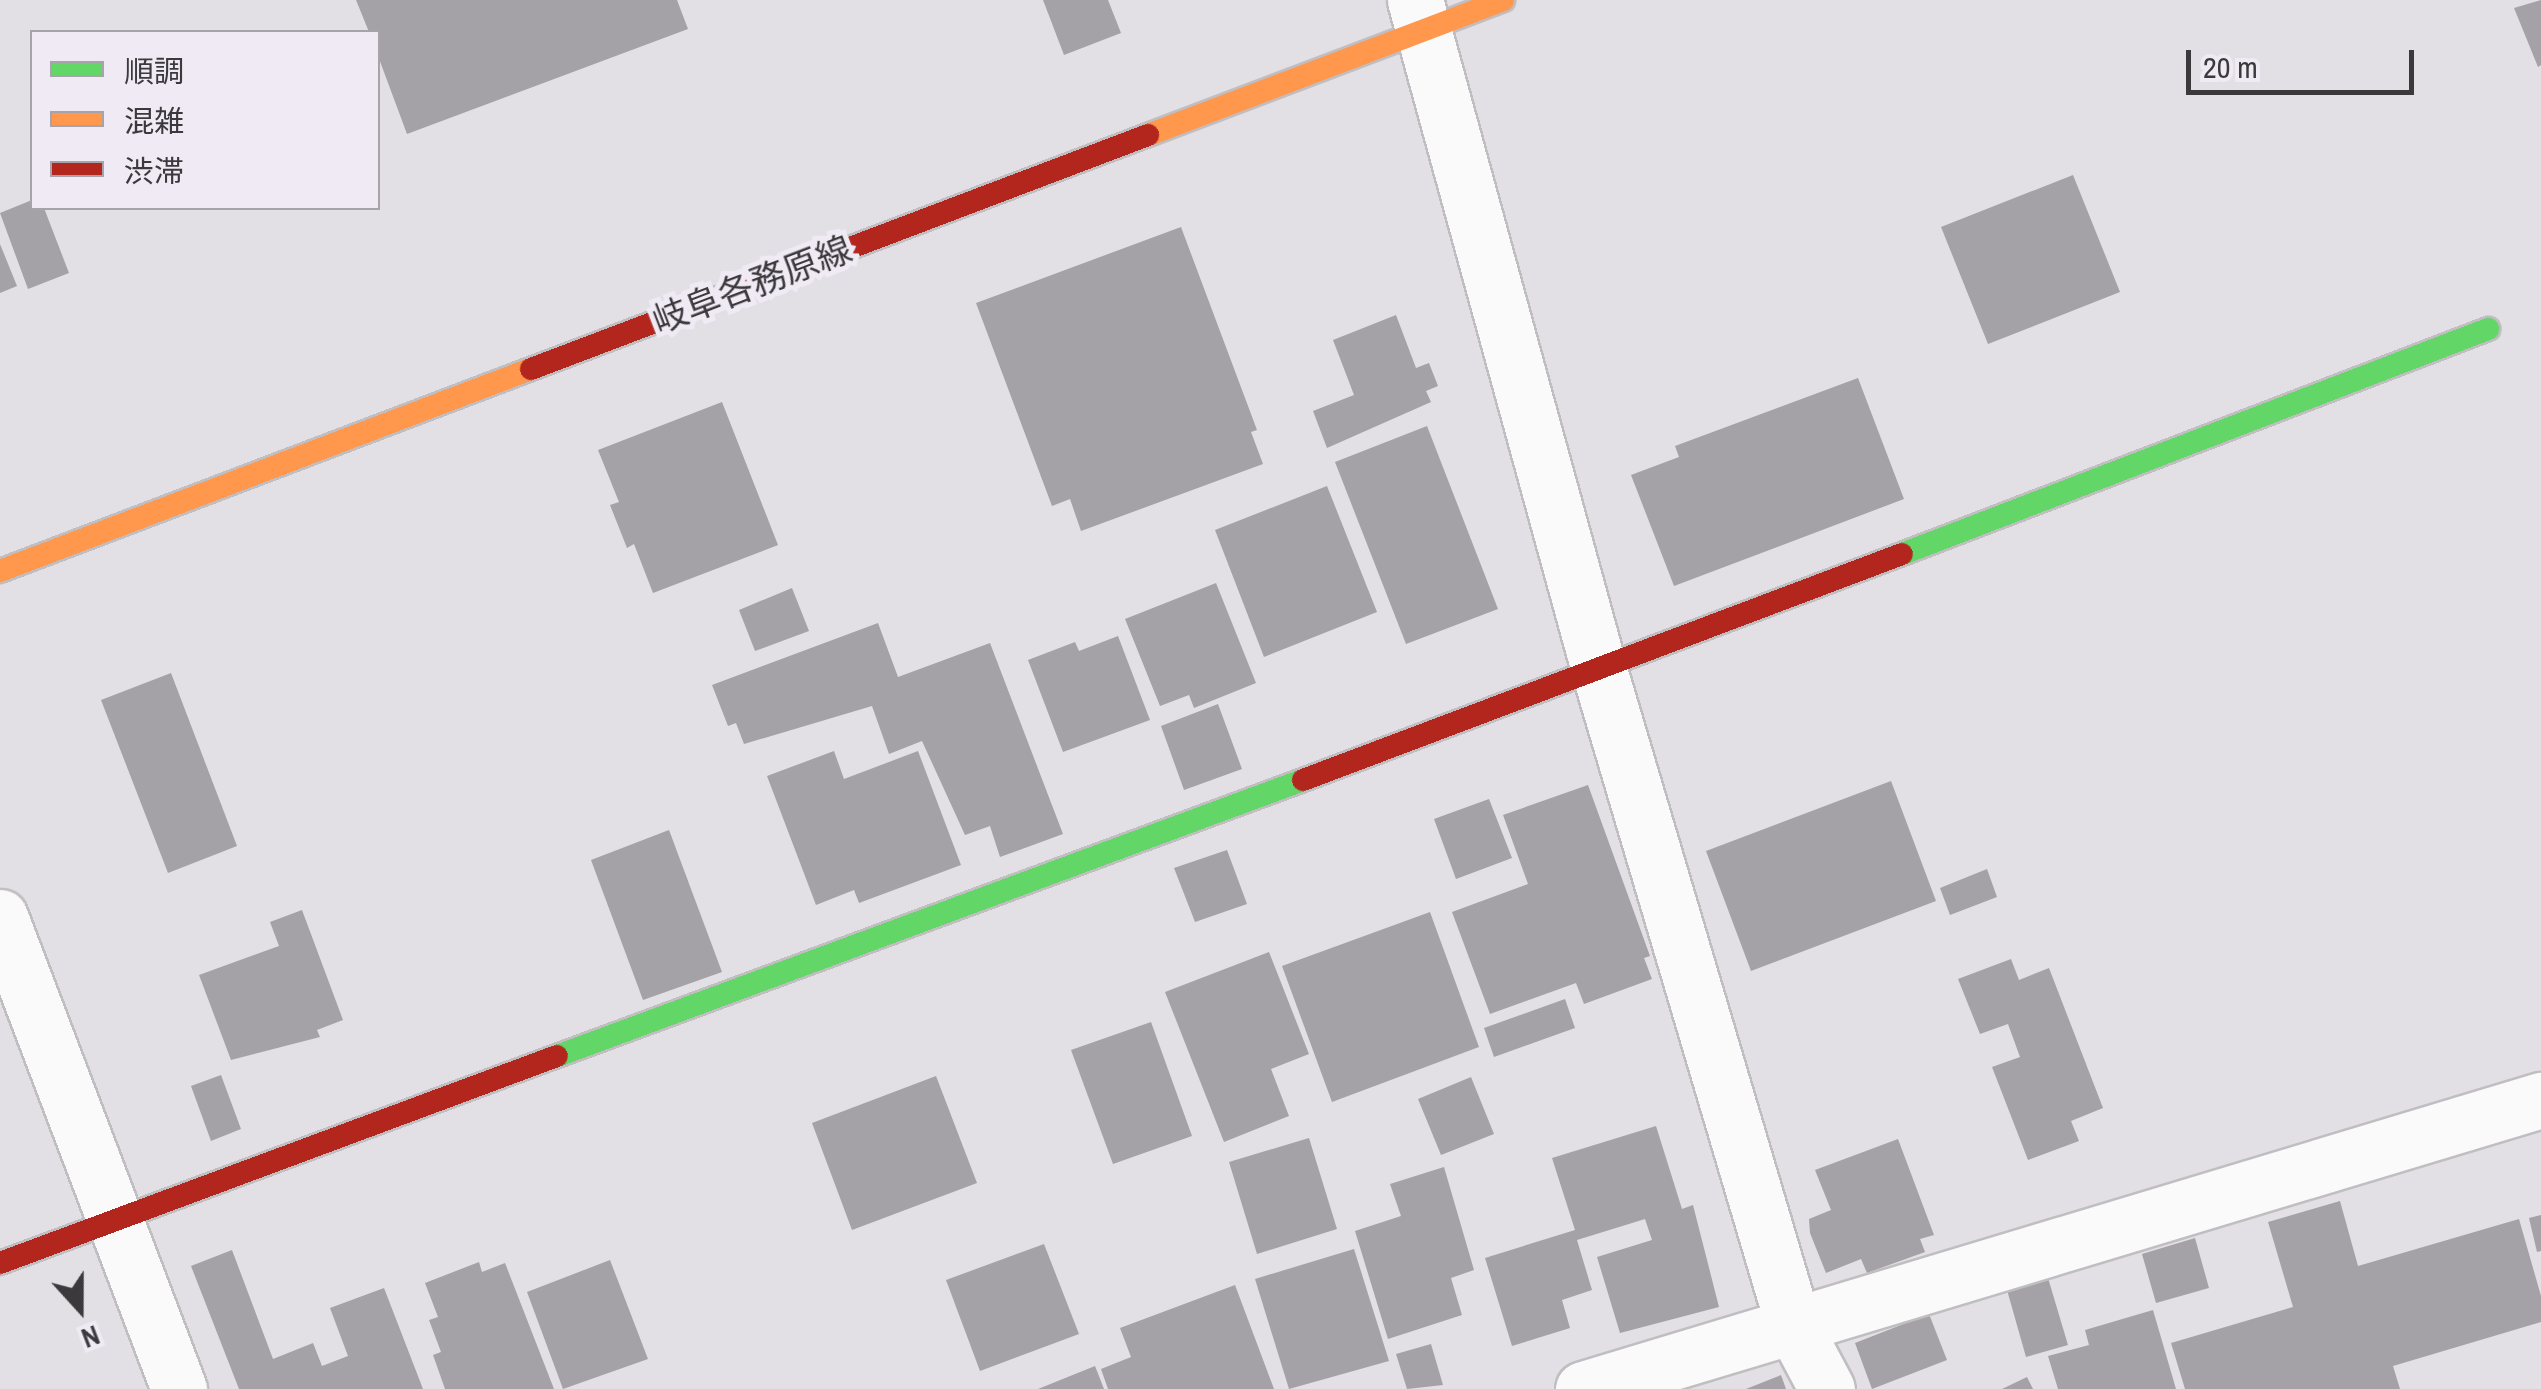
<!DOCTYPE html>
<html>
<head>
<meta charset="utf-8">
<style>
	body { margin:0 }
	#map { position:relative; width:2541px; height:1389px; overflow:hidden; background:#e2dfe5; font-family:"Archivo Narrow","Noto Sans JP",sans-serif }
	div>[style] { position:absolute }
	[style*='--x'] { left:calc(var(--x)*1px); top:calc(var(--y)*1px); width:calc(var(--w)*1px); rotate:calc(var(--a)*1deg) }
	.building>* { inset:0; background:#a4a2a6 }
	.roads { filter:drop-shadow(2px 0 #c0bec1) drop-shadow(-2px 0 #c0bec1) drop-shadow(0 2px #c0bec1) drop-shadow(0 -2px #c0bec1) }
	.street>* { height:55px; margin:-27.5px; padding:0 27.5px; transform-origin:27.5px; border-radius:27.5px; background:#fbfafb }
	.fast>* { height:22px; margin:-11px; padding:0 11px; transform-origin:11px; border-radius:11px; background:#63d668 }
	.slow>* { height:22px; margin:-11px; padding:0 11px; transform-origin:11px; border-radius:11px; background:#ff974d }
	.jam>* { height:22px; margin:-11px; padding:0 11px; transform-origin:11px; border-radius:11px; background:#b3261e }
	span { translate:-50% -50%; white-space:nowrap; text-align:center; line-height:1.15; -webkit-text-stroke:10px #f0eaf4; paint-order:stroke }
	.street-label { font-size:35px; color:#3b393c }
	.legend { position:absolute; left:30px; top:30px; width:350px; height:180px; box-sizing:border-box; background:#f0eaf4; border:2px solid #a8a3aa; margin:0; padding:12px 18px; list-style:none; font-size:30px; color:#3b393c }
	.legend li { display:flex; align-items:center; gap:20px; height:50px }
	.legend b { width:50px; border:2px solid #a8a3aa }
	.north { position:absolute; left:30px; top:1259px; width:100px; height:100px; -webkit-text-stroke:8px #f0eaf4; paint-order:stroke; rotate:159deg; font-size:28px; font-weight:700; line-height:40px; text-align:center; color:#3b393c }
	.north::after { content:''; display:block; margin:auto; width:35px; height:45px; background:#3b393c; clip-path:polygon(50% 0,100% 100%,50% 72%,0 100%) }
	.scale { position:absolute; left:2186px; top:50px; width:228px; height:45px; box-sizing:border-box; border:5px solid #3b393c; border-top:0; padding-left:12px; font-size:30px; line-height:35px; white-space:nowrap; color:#3b393c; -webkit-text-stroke:8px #f0eaf4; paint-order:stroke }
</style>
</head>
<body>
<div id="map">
	<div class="building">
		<i style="clip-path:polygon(356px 0,677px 0,688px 29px,407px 134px,378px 56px,378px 32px,369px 32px)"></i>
		<i style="clip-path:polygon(1043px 0,1108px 0,1121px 33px,1064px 55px)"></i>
		<i style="clip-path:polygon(2541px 0,2541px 65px,2538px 67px,2514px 8px)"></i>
		<i style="clip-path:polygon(2073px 175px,2120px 292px,1988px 344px,1941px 227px)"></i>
		<i style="clip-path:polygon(32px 200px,32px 208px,44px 208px,69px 273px,28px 289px,0 213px)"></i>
		<i style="clip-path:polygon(1181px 227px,1257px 430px,1251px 432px,1263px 464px,1081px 531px,1070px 499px,1052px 506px,976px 303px)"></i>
		<i style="clip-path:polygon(0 244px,17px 286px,0 293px)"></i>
		<i style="clip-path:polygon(1396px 315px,1416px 368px,1429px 363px,1438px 386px,1426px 391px,1431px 402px,1327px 448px,1313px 411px,1354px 395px,1333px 340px)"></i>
		<i style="clip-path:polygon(1858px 378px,1904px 499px,1674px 586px,1631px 475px,1679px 457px,1675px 446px)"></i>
		<i style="clip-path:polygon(722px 402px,778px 545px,653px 593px,634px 544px,627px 548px,610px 505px,619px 502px,598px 450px)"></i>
		<i style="clip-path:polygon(1427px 426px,1498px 609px,1406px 644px,1335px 462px)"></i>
		<i style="clip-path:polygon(1327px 486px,1377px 612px,1264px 657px,1215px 530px)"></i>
		<i style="clip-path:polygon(1216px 583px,1256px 683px,1194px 708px,1189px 695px,1160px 706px,1125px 619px)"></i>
		<i style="clip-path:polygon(792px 588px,809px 631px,755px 651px,739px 610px)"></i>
		<i style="clip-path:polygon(878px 623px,898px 677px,990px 643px,1063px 834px,1000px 857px,990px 826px,965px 835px,922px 741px,889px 754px,872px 706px,744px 744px,736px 723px,728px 726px,712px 685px)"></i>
		<i style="clip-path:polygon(1118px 636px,1150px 720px,1063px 752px,1028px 660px,1075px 642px,1079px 651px)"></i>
		<i style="clip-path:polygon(171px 673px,237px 846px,168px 873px,101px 700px)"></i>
		<i style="clip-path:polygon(1218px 704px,1242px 769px,1184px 790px,1161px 726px)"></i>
		<i style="clip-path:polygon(834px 751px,844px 779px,918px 751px,961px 865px,859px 903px,854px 890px,816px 905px,767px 776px)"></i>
		<i style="clip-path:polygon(1891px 781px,1936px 901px,1751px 971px,1706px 851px)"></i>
		<i style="clip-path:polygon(1588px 785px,1650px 956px,1644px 958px,1652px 979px,1584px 1004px,1576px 983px,1490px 1014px,1452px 912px,1528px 884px,1503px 815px)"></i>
		<i style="clip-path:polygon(1489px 799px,1512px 858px,1456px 879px,1434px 819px)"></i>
		<i style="clip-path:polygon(669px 830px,722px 972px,643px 1000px,591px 860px)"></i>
		<i style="clip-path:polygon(1227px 850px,1247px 904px,1195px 922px,1174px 868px)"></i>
		<i style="clip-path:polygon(1987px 869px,1997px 897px,1950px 915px,1940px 888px)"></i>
		<i style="clip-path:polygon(302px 910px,343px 1020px,317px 1030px,320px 1037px,231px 1060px,199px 975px,279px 946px,270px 922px)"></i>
		<i style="clip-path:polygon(1430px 912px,1479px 1047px,1332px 1102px,1282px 966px)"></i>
		<i style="clip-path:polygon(1269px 952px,1309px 1054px,1271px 1069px,1289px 1116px,1224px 1142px,1165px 992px)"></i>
		<i style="clip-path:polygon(2011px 959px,2019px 980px,2049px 968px,2103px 1108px,2071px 1121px,2079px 1141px,2028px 1160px,1992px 1067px,2020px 1057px,2008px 1024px,1980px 1034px,1958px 979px)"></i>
		<i style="clip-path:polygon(1565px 999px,1575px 1028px,1494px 1057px,1484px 1028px)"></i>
		<i style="clip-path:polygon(1151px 1022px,1192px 1136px,1113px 1164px,1071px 1050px)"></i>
		<i style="clip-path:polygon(221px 1075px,241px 1129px,211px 1141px,191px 1086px)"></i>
		<i style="clip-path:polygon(936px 1076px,977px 1183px,852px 1230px,812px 1123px)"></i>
		<i style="clip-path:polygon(1471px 1077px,1494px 1134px,1441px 1155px,1418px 1099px)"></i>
		<i style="clip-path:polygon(1656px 1126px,1682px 1209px,1693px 1205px,1719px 1307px,1620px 1333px,1597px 1257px,1652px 1240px,1645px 1219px,1577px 1240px,1592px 1290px,1562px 1300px,1570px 1328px,1512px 1346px,1485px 1258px,1575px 1230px,1552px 1158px)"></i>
		<i style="clip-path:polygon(1309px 1138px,1337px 1229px,1257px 1254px,1229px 1162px)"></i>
		<i style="clip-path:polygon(1898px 1139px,1934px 1235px,1920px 1239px,1925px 1252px,1867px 1273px,1861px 1259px,1826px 1273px,1810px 1233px,1809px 1219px,1831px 1210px,1815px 1170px)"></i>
		<i style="clip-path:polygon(1444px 1167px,1474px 1270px,1451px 1278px,1462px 1315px,1388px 1339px,1355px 1231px,1401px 1216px,1390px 1184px)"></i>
		<i style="clip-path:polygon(2340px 1201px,2358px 1266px,2519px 1219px,2541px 1296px,2541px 1322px,2393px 1366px,2400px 1389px,2185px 1389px,2171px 1343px,2293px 1307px,2268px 1222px)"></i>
		<i style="clip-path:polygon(2541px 1215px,2541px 1251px,2537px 1252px,2529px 1218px)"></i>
		<i style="clip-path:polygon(2195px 1238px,2209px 1288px,2156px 1303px,2142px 1254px)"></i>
		<i style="clip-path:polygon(1044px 1244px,1079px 1334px,980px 1371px,946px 1280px)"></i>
		<i style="clip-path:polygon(1354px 1249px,1389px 1361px,1289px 1389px,1255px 1279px)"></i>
		<i style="clip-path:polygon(232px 1250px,273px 1359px,313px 1343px,322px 1366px,348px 1356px,330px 1308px,384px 1288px,423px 1389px,239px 1389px,191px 1266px)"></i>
		<i style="clip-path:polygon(610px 1260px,648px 1359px,563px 1389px,527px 1292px)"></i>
		<i style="clip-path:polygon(479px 1262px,482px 1272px,505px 1263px,554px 1389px,445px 1389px,433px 1355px,441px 1352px,429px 1320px,438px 1317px,425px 1283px)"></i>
		<i style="clip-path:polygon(2048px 1278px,2068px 1345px,2026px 1357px,2007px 1290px)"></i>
		<i style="clip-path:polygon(1235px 1285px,1274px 1389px,1108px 1389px,1101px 1369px,1131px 1357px,1120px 1328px)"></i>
		<i style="clip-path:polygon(2153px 1310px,2176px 1389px,2058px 1389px,2048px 1356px,2089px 1345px,2085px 1330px)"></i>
		<i style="clip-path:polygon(1929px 1314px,1947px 1360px,1872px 1389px,1855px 1343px)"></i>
		<i style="clip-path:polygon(1431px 1344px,1443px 1385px,1407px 1389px,1396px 1354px)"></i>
		<i style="clip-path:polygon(1095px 1366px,1104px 1389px,1038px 1389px)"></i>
		<i style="clip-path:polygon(1781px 1375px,1786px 1389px,1746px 1389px)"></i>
		<i style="clip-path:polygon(2027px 1377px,2033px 1389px,2002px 1389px)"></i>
	</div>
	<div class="roads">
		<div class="street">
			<i style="--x:1415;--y:0;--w:695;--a:74.64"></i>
			<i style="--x:1599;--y:670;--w:685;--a:73.47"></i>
			<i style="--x:1794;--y:1327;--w:70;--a:62"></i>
			<i style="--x:0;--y:917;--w:505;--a:69.23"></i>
			<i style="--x:1583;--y:1389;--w:1001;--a:-16.79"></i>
		</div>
		<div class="fast">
			<i style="--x:1902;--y:554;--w:628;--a:-21"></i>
			<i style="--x:557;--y:1056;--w:795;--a:-20.3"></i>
		</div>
		<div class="slow">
			<i style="--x:1148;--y:135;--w:380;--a:-20.8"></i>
			<i style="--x:0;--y:571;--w:568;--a:-20.83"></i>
		</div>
		<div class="jam">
			<i style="--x:531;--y:369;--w:660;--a:-20.77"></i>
			<i style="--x:1303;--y:780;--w:640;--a:-20.67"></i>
			<i style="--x:0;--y:1263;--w:594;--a:-20.39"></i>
		</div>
	</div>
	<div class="street-label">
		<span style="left:752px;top:285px;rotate:-21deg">岐阜各務原線</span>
	</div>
	<ul class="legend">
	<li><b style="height:12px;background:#63d668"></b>順調</li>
	<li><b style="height:12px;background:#ff974d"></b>混雑</li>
	<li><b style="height:12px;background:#b3261e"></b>渋滞</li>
	</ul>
	<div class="north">N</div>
	<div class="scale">20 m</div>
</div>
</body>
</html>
